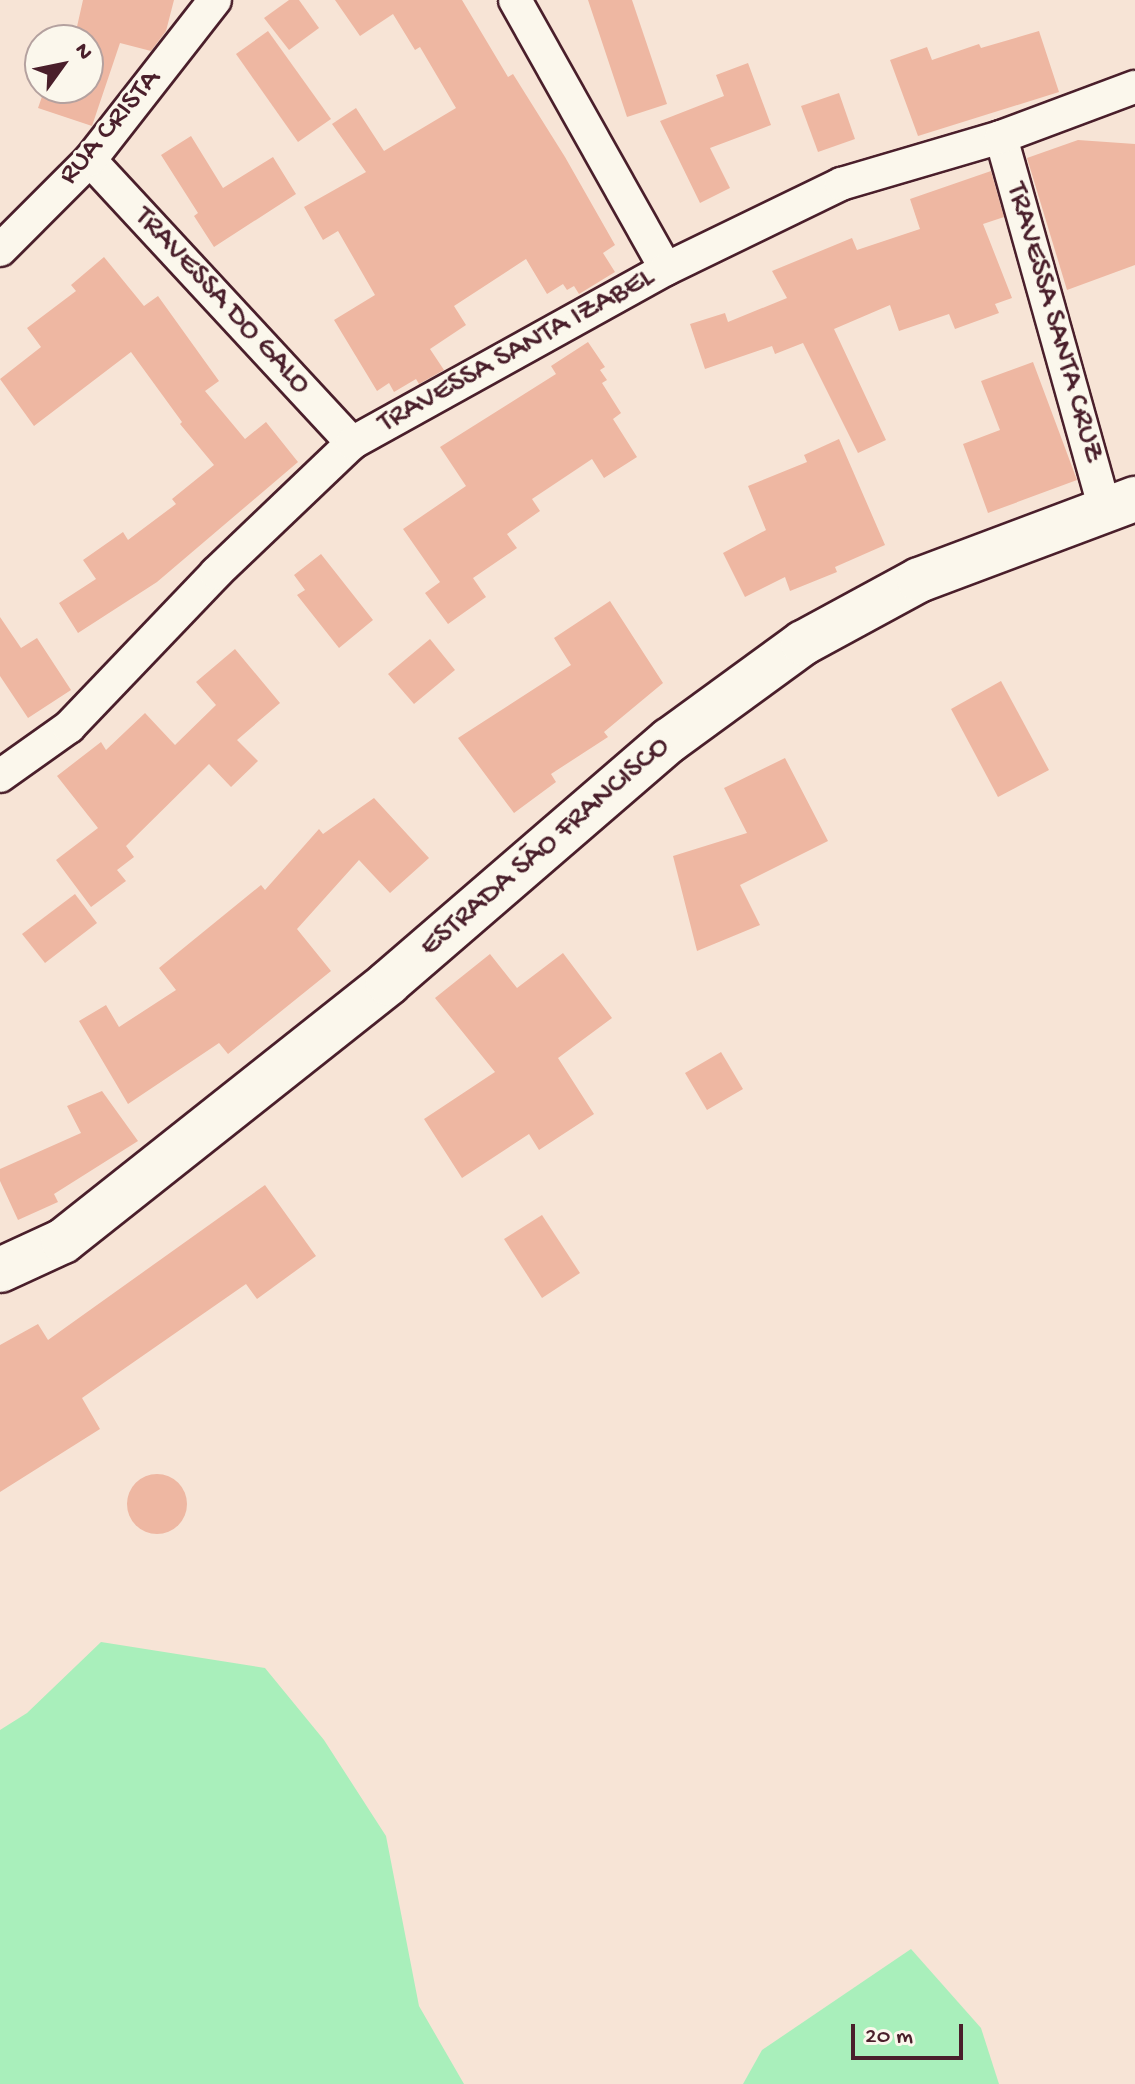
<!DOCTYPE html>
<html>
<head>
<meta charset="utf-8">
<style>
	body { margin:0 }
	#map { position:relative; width:1135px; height:2084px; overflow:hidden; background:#f7e4d6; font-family:"Gochi Hand",sans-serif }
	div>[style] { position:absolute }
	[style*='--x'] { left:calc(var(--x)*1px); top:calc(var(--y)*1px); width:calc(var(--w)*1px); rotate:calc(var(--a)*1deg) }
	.green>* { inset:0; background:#a9efbb }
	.building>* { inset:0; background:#eeb7a2 }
	.round { border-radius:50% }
	.roads { filter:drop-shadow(2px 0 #4a1f2b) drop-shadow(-2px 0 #4a1f2b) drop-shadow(0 2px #4a1f2b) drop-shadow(0 -2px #4a1f2b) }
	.street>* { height:32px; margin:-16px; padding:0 16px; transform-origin:16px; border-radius:16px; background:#fbf7ec }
	.secondary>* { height:44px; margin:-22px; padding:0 22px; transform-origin:22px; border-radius:22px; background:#fbf7ec }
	span { translate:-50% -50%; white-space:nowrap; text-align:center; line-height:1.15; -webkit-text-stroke:6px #fbf7ec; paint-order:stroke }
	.street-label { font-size:30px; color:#4a1f2b }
	.north { position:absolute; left:24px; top:24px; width:80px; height:80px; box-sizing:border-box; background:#fbf7ec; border:2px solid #b4a19f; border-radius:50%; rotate:57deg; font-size:22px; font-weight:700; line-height:32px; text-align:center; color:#4a1f2b }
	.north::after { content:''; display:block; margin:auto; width:28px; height:36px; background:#4a1f2b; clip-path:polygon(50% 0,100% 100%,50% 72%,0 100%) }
	.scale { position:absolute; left:851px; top:2024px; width:112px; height:36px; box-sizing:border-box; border:4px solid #4a1f2b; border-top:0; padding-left:10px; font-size:24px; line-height:28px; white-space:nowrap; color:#4a1f2b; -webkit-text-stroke:6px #fbf7ec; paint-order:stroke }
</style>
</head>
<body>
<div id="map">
	<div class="green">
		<i style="clip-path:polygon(101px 1642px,265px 1668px,324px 1740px,386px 1836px,419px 2006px,464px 2084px,0 2084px,0 1730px,27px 1713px)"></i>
		<i style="clip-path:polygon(911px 1949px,981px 2028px,999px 2084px,743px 2084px,762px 2050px)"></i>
	</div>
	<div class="building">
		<i style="clip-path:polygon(83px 0,174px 0,166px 31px,151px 51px,120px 43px,92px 126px,38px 108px,45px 88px,88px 88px,88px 40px,74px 40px)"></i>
		<i style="clip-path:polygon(289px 0,299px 0,319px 28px,289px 50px,264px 18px)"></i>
		<i style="clip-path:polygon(335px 0,462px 0,508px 77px,513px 74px,565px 157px,615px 245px,603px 253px,615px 272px,579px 294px,574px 286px,567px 290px,563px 284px,547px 294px,526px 259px,454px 306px,466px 325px,430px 349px,444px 370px,419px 384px,416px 379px,394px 392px,389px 383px,377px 391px,334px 320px,375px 295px,338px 231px,323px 240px,304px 207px,366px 172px,332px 124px,356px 108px,384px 151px,456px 108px,420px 47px,415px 50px,393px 14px,360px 36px)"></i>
		<i style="clip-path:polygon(588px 0,632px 0,667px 104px,627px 117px)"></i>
		<i style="clip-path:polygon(268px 31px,331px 119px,298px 142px,236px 54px)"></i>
		<i style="clip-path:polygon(1039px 31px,1059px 92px,918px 136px,890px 60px,927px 47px,932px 60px,979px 44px,981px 48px)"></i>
		<i style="clip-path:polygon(748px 63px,771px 125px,710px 148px,730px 188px,700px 203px,660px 121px,724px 96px,716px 75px)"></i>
		<i style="clip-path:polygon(839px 93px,855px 139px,818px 152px,801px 106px)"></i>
		<i style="clip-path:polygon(191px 136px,223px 188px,273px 157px,296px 194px,214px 247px,194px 216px,198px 213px,161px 155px)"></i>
		<i style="clip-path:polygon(1078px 140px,1135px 144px,1135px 265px,1067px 290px,1027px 158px)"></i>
		<i style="clip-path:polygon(991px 171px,1004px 217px,983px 224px,1012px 298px,995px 304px,999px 313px,955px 329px,949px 314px,899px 331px,890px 305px,834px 329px,886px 440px,858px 453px,803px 343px,775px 354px,772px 346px,705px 369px,690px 324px,725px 313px,728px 322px,787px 298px,772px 271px,852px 238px,857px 250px,920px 229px,910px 199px)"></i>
		<i style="clip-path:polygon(104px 257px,144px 306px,158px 296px,219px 381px,205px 391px,245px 439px,266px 422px,298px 462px,157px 582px,78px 633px,59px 603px,96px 579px,83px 560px,123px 532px,128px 540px,176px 504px,172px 499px,214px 465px,180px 424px,182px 422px,131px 352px,34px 426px,0 379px,41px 347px,27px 328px,76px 291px,71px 285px)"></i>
		<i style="clip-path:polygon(588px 342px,605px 367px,600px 370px,607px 380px,602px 383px,621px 413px,613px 419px,637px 457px,604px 478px,592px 459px,532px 499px,540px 511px,507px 534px,517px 548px,473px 578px,486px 597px,448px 624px,425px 593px,440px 582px,403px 529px,466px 486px,440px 447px,556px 374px,551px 366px)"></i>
		<i style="clip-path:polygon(1033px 362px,1077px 480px,988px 513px,963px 444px,1000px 430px,981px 381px)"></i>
		<i style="clip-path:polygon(839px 439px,885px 545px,835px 567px,837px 572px,790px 591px,785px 577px,745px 597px,723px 553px,766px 530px,748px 486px,807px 462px,804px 455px)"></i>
		<i style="clip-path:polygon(321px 554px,373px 620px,339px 648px,297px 595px,305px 590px,294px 575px)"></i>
		<i style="clip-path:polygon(610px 601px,663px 683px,604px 732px,608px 737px,551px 774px,556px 782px,514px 813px,458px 738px,571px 665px,554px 638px)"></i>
		<i style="clip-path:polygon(0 617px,21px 648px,37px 638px,71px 690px,28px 718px,0 676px)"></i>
		<i style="clip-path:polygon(430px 639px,455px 670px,414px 704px,388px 674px)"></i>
		<i style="clip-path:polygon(235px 649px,280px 703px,237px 740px,258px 761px,231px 787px,209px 764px,126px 846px,134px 857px,117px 870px,126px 881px,91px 907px,56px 860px,98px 828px,57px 776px,101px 742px,106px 750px,145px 713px,175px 745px,216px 705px,196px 682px)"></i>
		<i style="clip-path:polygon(1001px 681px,1049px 770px,998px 797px,951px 709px)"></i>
		<i style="clip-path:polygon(785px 758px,828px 841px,740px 885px,760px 925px,697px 951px,673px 856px,747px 833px,724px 788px)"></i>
		<i style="clip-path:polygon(374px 798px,429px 858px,390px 893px,359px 860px,297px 929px,331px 971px,228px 1054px,219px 1043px,128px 1104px,79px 1021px,106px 1005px,119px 1027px,176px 990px,159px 968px,261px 885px,265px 890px,319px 829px,323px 834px)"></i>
		<i style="clip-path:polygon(75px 894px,97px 923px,45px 963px,22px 934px)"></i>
		<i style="clip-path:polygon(563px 953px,612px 1018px,558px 1058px,594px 1114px,539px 1150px,529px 1134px,462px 1178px,424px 1119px,495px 1072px,435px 998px,490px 954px,517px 988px)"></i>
		<i style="clip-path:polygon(721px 1052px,743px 1089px,707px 1110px,685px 1073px)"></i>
		<i style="clip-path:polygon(102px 1091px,138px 1141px,54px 1194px,58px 1202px,18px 1220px,0 1181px,0 1169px,81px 1133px,67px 1106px)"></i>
		<i style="clip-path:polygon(265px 1185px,316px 1256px,257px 1299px,246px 1284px,82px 1398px,100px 1429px,0 1492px,0 1345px,38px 1324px,48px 1340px)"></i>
		<i style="clip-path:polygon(542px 1215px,580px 1273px,542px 1298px,504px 1239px)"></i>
		<i class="round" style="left:127px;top:1474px;width:60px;height:60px"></i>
	</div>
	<div class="roads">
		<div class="street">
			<i style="--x:515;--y:0;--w:308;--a:60.7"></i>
			<i style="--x:1001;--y:137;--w:386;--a:74.4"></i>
			<i style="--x:90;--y:160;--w:386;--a:47.2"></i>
			<i style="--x:0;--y:250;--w:127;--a:-45"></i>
			<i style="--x:90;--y:160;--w:203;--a:-52"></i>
			<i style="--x:0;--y:776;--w:85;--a:-35.4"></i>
			<i style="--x:69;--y:727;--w:213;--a:-46.3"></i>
			<i style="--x:216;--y:573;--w:188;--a:-43.7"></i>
			<i style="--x:352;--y:443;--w:359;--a:-29"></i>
			<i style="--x:666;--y:269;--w:195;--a:-25.9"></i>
			<i style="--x:841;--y:184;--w:167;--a:-16.4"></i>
			<i style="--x:1001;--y:137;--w:143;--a:-20.5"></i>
		</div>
		<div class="secondary">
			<i style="--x:0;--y:1270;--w:69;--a:-24.7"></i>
			<i style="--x:63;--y:1241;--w:415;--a:-38.4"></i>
			<i style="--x:388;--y:983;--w:372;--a:-40.8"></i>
			<i style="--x:670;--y:740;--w:165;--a:-36.1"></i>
			<i style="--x:803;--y:643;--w:132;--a:-28.5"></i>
			<i style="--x:919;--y:580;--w:231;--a:-20.6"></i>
		</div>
	</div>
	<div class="street-label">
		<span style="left:111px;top:128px;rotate:-50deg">RUA CRISTA</span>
		<span style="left:221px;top:302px;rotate:47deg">TRAVESSA DO GALO</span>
		<span style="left:1053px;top:323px;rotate:74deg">TRAVESSA SANTA CRUZ</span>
		<span style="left:517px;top:352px;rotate:-29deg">TRAVESSA SANTA IZABEL</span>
		<span style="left:546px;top:848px;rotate:-41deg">ESTRADA SÃO FRANCISCO</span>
	</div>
	<div class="north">N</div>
	<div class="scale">20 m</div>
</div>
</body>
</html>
